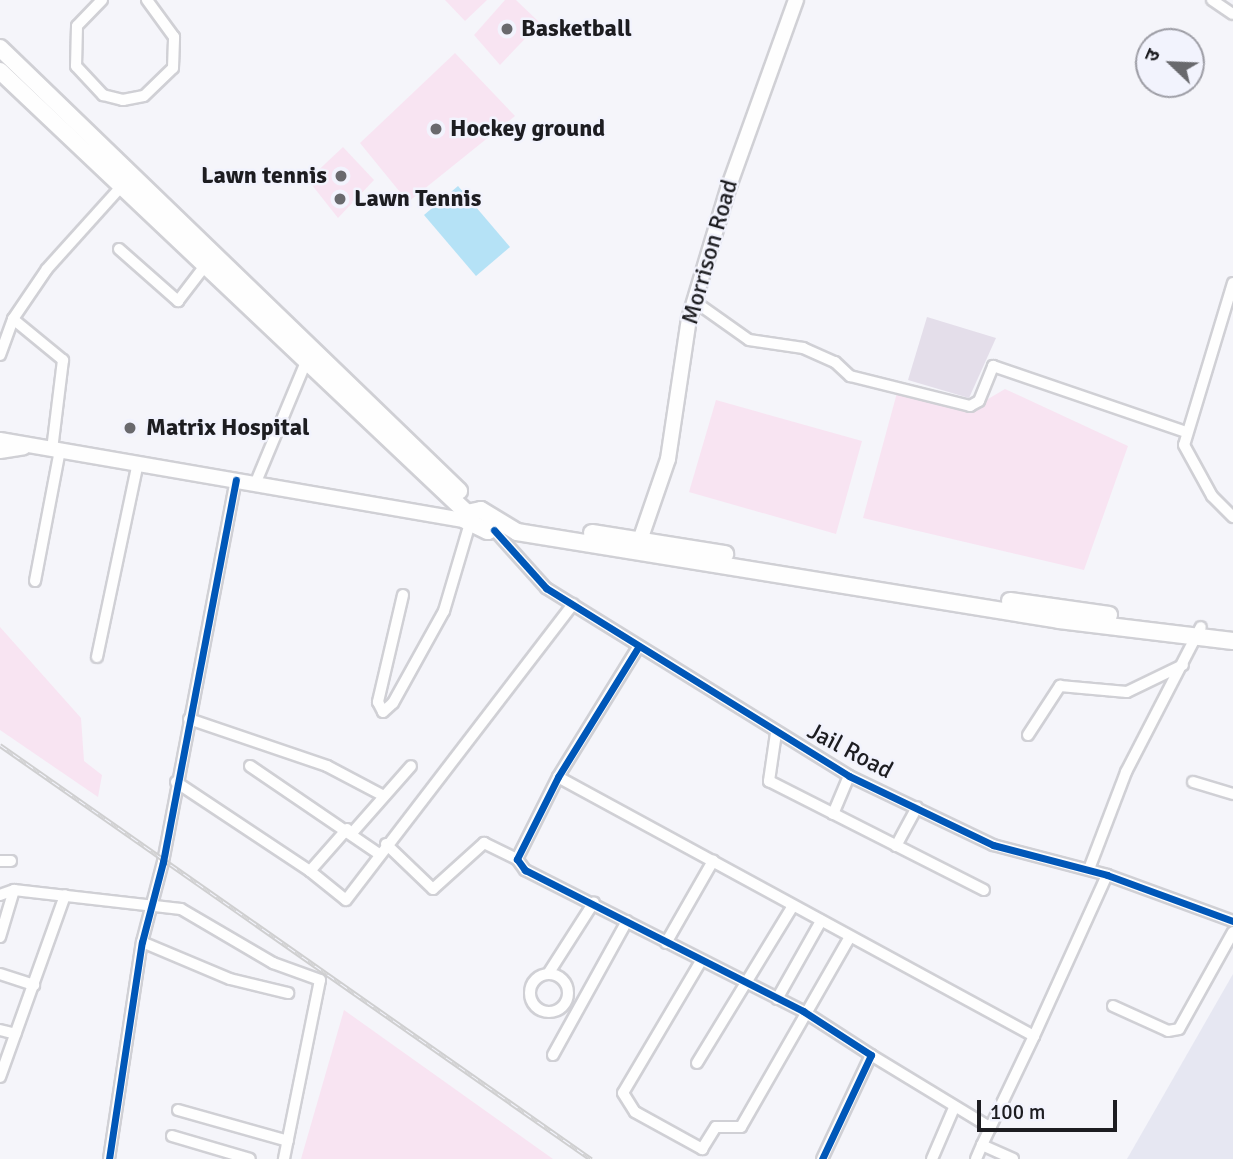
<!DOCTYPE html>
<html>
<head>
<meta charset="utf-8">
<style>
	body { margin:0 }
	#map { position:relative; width:1233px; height:1159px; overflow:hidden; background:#f5f5fa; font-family:Signika,"Noto Sans Devanagari",sans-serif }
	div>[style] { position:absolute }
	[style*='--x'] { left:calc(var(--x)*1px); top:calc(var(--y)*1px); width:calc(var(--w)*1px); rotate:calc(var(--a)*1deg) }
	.built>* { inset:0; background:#e6e7f2 }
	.green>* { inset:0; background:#f8e4f2 }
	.water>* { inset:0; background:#b5e2f6 }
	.building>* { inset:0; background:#e4deea }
	.roads { filter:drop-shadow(2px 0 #d0d0d5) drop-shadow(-2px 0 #d0d0d5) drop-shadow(0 2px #d0d0d5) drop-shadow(0 -2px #d0d0d5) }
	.minor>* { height:10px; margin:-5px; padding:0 5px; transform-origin:5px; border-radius:5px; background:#fefefe }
	.minor>.ring { margin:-5px; padding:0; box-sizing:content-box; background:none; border:10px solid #fefefe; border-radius:50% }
	.tertiary>* { height:14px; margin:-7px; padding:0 7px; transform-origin:7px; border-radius:7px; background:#fefefe }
	.secondary>* { height:16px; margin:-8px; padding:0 8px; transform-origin:8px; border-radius:8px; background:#fefefe }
	.rail>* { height:5px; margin-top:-2.5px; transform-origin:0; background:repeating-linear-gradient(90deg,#f2f3fd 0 8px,#cfcfd0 0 16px); box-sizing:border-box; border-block:2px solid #cfcfd0 }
	.cycleway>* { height:7px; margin:-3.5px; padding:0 3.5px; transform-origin:3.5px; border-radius:3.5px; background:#0057b8 }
	.dots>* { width:19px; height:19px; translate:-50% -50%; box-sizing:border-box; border:4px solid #f2f3fd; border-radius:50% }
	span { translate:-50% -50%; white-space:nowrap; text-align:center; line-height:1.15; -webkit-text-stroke:5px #f2f3fd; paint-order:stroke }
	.poi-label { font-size:24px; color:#1d1d21; font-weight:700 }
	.left { translate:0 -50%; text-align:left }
	.right { translate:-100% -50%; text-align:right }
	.street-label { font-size:24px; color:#1d1d21 }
	.north { position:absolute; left:1135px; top:28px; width:70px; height:70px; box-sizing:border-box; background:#f2f3fd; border:2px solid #9d9da5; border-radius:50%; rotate:293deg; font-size:19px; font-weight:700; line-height:28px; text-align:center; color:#1d1d21 }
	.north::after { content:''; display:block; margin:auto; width:24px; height:32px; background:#69696d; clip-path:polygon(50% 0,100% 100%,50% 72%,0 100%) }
	.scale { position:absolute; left:977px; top:1100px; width:140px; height:32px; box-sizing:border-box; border:4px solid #1d1d21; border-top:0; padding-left:9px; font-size:21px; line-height:24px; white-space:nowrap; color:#1d1d21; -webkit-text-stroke:5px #f2f3fd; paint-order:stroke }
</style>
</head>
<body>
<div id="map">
	<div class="built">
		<i style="clip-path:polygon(1233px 974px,1233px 1159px,1127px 1159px)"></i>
	</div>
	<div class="green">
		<i style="clip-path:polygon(445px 0,487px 0,465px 21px)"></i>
		<i style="clip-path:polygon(505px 0,516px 0,540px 23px,500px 65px,474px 35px)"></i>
		<i style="clip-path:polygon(455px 53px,515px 116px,408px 202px,360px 143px)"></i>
		<i style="clip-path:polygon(343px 147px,374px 180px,338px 218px,308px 180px)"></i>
		<i style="clip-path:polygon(898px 389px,971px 409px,1005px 389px,1128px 446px,1084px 570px,863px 518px)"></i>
		<i style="clip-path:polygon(716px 400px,862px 441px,836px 534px,689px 492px)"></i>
		<i style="clip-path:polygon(0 627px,81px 718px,84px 761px,102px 775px,98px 797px,0 730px)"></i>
		<i style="clip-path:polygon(344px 1010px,553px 1159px,301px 1159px)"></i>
	</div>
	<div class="water">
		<i style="clip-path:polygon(458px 186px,510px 247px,476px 276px,424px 215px)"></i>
	</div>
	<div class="building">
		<i style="clip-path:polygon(927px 317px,996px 338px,969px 398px,908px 380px)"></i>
	</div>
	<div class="roads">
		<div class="minor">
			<i style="--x:102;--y:0;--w:36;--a:134"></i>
			<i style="--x:77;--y:26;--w:40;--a:91.4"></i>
			<i style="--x:76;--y:66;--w:40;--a:47"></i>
			<i style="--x:103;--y:95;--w:21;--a:14"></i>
			<i style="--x:123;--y:100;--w:21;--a:-11"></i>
			<i style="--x:144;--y:96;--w:40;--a:-44"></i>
			<i style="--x:173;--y:68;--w:31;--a:-88"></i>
			<i style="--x:174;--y:37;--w:46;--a:-126.1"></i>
			<i style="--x:1212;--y:0;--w:25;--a:34"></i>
			<i style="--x:119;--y:249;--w:79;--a:41.4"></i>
			<i style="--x:178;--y:301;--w:43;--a:-52.6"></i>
			<i style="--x:1233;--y:283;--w:169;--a:106.8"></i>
			<i style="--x:1184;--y:445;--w:58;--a:61.2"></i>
			<i style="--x:1212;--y:496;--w:30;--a:45"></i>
			<i style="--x:694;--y:301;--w:67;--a:35.3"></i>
			<i style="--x:749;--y:340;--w:55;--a:8.4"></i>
			<i style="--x:803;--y:348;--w:35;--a:24"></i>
			<i style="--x:835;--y:362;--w:21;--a:43"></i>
			<i style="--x:850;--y:376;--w:124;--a:14"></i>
			<i style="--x:970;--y:406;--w:10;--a:-29"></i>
			<i style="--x:979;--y:401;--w:38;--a:-68"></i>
			<i style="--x:993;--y:366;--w:204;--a:18.9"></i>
			<i style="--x:13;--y:319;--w:65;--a:39.4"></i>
			<i style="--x:63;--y:360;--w:90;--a:97"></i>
			<i style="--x:0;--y:355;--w:38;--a:-70"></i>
			<i style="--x:13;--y:319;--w:60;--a:-55.8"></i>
			<i style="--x:47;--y:269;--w:108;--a:-48"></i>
			<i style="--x:256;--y:482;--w:130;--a:-67.4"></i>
			<i style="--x:494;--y:530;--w:78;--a:48.1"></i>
			<i style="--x:546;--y:588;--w:357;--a:31.8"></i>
			<i style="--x:849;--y:776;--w:160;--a:25.6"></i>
			<i style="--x:993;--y:845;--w:118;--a:14.7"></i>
			<i style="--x:1107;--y:875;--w:134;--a:20.1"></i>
			<i style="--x:35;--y:581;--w:133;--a:-79.2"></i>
			<i style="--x:403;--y:595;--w:110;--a:103.2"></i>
			<i style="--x:378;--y:702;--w:11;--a:63"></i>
			<i style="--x:383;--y:712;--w:13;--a:-42"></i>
			<i style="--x:393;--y:703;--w:105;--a:-61"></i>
			<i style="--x:444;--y:611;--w:92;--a:-73.5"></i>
			<i style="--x:637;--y:649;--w:150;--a:121.7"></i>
			<i style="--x:558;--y:777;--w:92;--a:116.6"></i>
			<i style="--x:517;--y:859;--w:14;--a:54"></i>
			<i style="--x:525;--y:870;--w:312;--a:26.9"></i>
			<i style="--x:803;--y:1011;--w:81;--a:32.9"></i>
			<i style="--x:871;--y:1055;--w:115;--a:115.2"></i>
			<i style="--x:97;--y:657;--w:198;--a:-78.1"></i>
			<i style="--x:189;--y:719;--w:146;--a:18.8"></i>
			<i style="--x:327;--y:766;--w:64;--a:27.8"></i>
			<i style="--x:776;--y:733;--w:49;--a:98.3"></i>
			<i style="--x:769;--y:781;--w:241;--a:26.9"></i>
			<i style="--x:1028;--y:735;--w:59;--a:-56.9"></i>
			<i style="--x:1060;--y:686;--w:67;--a:5.1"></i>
			<i style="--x:1127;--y:692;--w:62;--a:-25.7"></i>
			<i style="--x:250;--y:766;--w:156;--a:34.3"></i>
			<i style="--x:558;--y:777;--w:542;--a:28.55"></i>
			<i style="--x:1034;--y:1036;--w:121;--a:115.5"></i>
			<i style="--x:176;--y:782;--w:161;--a:33.6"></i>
			<i style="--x:310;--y:871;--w:56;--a:-48.6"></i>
			<i style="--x:1193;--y:782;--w:42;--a:16.7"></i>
			<i style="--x:833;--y:814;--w:41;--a:-67.2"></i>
			<i style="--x:352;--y:833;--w:89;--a:-48.6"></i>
			<i style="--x:386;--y:844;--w:65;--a:43.8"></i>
			<i style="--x:433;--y:889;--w:69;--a:-42"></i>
			<i style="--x:484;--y:843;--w:37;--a:26"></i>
			<i style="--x:896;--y:846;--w:44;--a:-61.7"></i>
			<i style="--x:0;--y:861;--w:11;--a:0"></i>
			<i style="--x:1089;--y:869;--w:104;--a:-69.1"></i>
			<i style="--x:1126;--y:772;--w:163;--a:-62.7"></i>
			<i style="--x:310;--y:871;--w:46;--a:38.9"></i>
			<i style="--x:346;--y:900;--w:373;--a:-52.5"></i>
			<i style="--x:0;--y:895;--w:15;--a:-20"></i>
			<i style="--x:14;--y:890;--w:168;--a:6.5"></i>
			<i style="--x:181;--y:909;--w:107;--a:30.4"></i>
			<i style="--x:273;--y:963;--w:50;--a:19.9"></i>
			<i style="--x:320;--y:980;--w:183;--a:101.4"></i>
			<i style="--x:0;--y:937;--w:49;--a:-73.4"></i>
			<i style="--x:142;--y:942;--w:95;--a:22.8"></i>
			<i style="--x:230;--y:979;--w:60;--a:13.6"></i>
			<i style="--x:666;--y:943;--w:95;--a:-60.2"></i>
			<i style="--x:701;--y:961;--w:153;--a:120.6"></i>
			<i style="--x:623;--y:1093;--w:22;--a:58"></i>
			<i style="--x:635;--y:1112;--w:77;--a:28.9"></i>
			<i style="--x:702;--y:1149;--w:26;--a:-58"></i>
			<i style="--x:716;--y:1127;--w:25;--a:0"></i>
			<i style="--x:741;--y:1127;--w:219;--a:-60.2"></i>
			<i style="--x:0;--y:974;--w:36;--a:18"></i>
			<i style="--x:548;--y:974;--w:85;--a:-57.4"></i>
			<i class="ring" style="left:530px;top:974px;width:28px;height:28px"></i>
			<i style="--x:777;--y:999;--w:90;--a:-60.6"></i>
			<i style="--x:1113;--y:1006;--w:60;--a:24.4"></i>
			<i style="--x:1168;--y:1031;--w:11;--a:-10"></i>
			<i style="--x:1179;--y:1029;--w:111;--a:-60.9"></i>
			<i style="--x:0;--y:1030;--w:16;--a:14"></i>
			<i style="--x:1034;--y:1036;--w:177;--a:-65.6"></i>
			<i style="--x:553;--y:1055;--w:153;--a:-61.1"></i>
			<i style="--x:871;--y:1055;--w:140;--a:31.3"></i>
			<i style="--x:697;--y:1063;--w:184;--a:-58.6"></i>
			<i style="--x:0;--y:1077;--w:193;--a:-70.3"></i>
			<i style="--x:178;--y:1110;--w:114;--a:15.7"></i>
			<i style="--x:172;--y:1136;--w:81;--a:16.4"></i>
			<i style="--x:109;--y:1159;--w:219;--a:-81.4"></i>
			<i style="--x:142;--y:942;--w:83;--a:-75.3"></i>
			<i style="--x:163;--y:862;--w:389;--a:-79.2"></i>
			<i style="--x:932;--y:1159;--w:56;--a:-66.7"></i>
			<i style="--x:976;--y:1159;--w:15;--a:-67"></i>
			<i style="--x:982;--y:1145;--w:34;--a:24"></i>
		</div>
		<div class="tertiary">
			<i style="--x:0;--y:440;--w:472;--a:9.8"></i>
			<i style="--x:0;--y:451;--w:24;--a:-9"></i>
			<i style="--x:637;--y:549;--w:95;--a:-71"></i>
			<i style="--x:668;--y:459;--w:142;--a:-81.5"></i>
			<i style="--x:689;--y:319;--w:139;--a:-73.3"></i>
			<i style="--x:729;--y:186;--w:198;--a:-70.2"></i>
		</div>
		<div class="secondary">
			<i style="--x:0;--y:48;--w:638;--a:43.98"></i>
			<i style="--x:0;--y:71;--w:643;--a:43.42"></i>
			<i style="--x:467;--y:513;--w:7;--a:106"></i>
			<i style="--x:465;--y:520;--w:25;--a:26"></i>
			<i style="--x:488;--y:531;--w:13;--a:-27"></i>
			<i style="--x:467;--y:513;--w:14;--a:-12"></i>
			<i style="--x:481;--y:510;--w:42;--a:31.4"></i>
			<i style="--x:517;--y:532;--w:549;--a:9.22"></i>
			<i style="--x:1059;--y:620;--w:175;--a:6.9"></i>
			<i style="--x:592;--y:533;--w:135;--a:9"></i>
			<i style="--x:1010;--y:601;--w:100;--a:8"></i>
		</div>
	</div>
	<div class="rail">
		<i style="--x:0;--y:745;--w:722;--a:35.01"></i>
	</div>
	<div class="cycleway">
		<i style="--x:494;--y:530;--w:78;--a:48.1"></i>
		<i style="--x:546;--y:588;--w:357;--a:31.8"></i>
		<i style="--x:849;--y:776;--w:160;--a:25.6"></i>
		<i style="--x:993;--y:845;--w:118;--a:14.7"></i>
		<i style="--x:1107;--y:875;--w:134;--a:20.1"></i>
		<i style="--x:637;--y:649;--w:150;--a:121.7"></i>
		<i style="--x:558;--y:777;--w:92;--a:116.6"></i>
		<i style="--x:517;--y:859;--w:14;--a:54"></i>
		<i style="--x:525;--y:870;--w:312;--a:26.9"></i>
		<i style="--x:803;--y:1011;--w:81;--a:32.9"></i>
		<i style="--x:871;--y:1055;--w:115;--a:115.2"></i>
		<i style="--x:109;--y:1159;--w:219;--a:-81.4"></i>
		<i style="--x:142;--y:942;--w:83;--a:-75.3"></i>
		<i style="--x:163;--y:862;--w:389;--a:-79.2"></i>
	</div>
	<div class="dots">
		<i style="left:507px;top:29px;background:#69696d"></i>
		<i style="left:436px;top:129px;background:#69696d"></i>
		<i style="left:341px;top:176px;background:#69696d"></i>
		<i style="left:340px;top:199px;background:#69696d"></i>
		<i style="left:130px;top:428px;background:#69696d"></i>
	</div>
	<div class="poi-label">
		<span class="left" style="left:521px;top:29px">Basketball</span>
		<span class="left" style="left:450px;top:129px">Hockey ground</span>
		<span class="right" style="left:327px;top:176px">Lawn tennis</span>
		<span class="left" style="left:354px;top:199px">Lawn Tennis</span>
		<span class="left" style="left:146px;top:428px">Matrix Hospital</span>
	</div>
	<div class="street-label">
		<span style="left:710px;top:252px;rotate:-74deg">Morrison Road</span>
		<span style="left:850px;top:751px;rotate:28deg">Jail Road</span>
	</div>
	<div class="north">उ</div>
	<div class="scale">100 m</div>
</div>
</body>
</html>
